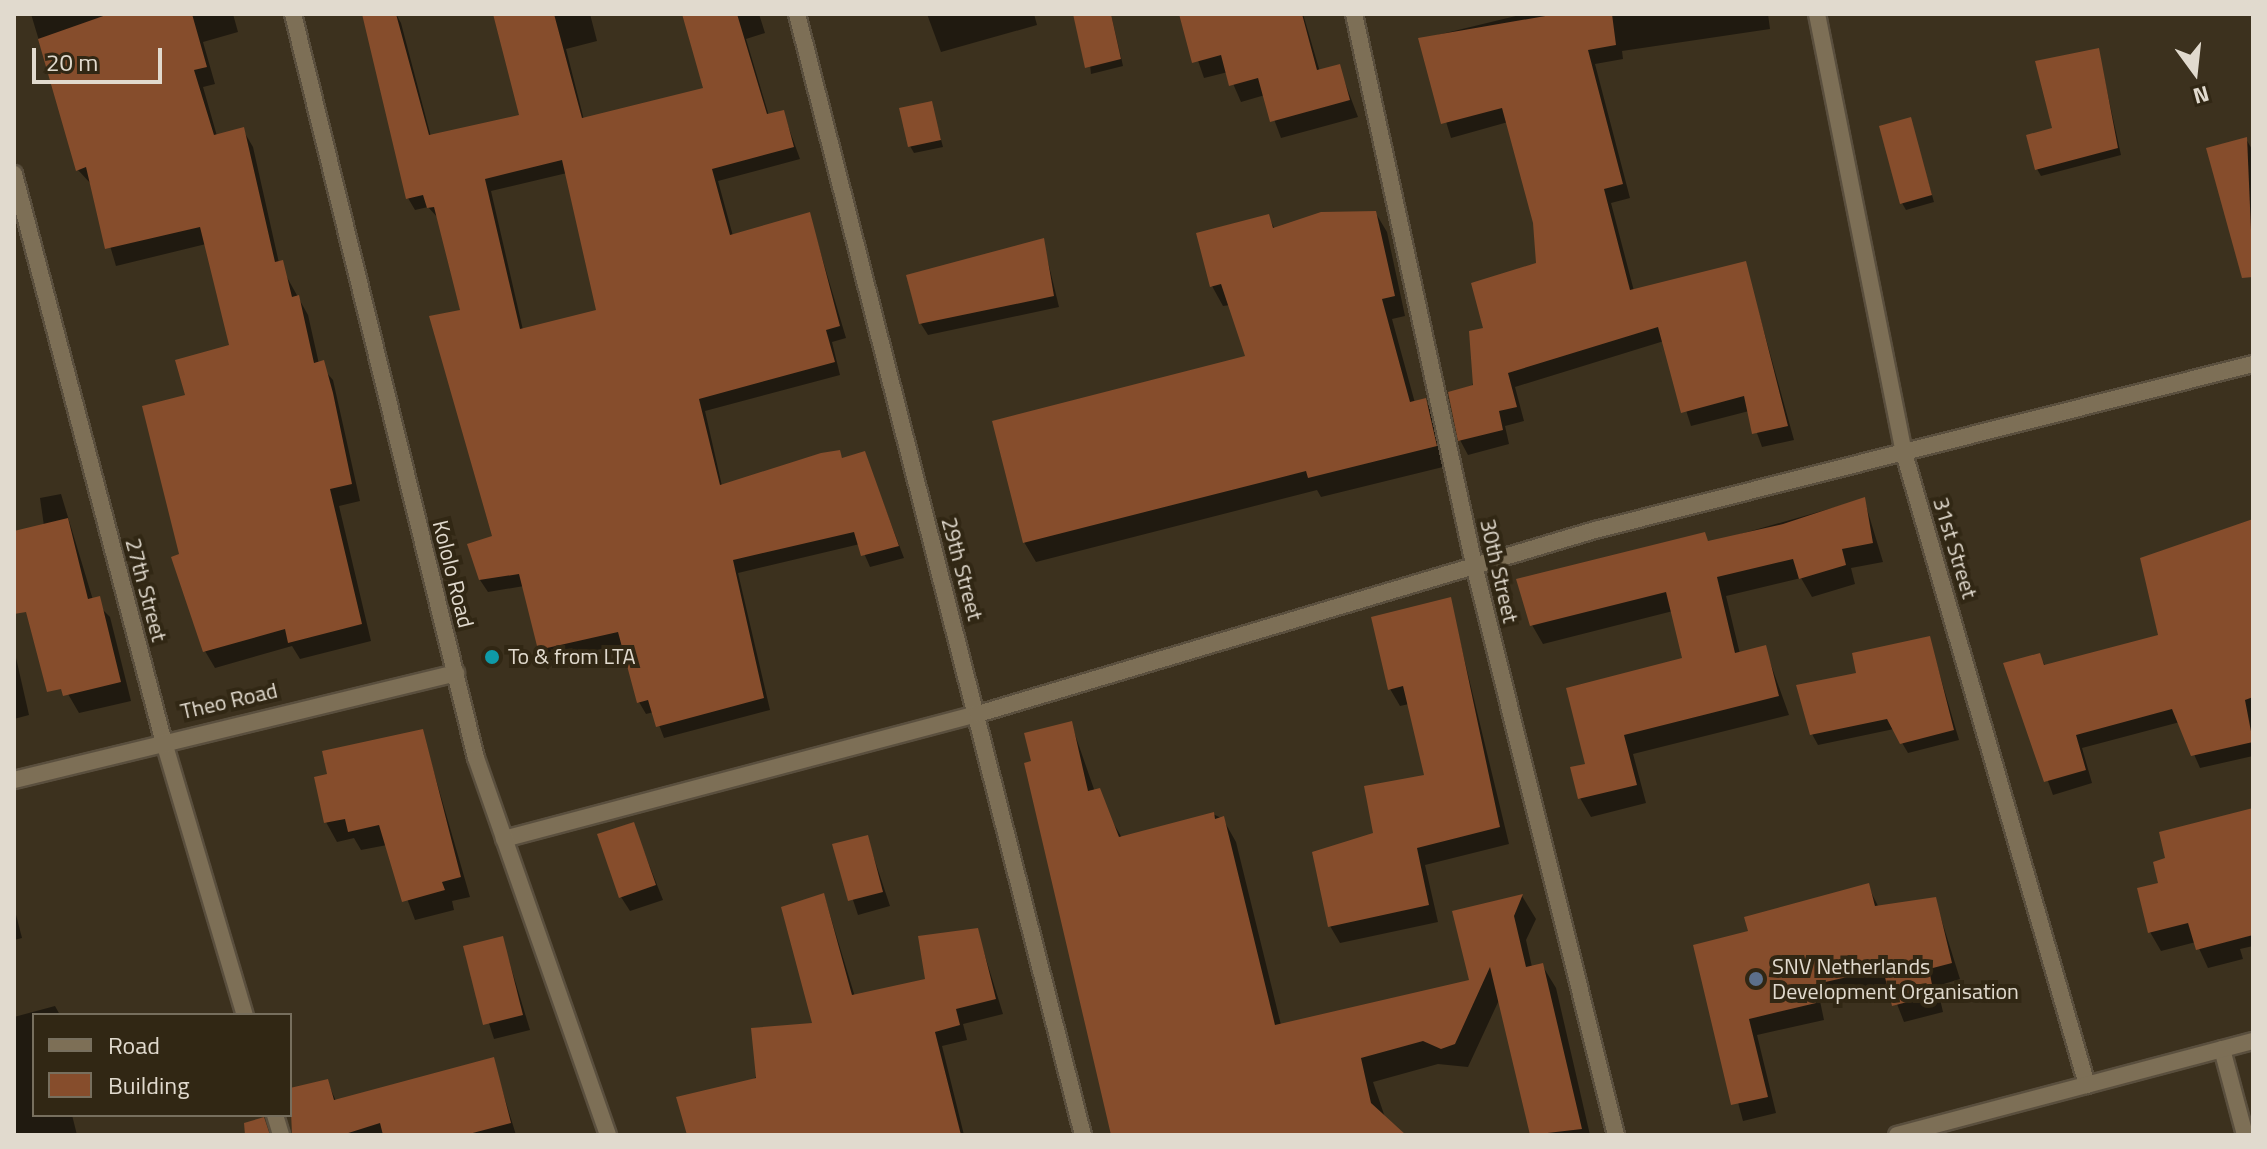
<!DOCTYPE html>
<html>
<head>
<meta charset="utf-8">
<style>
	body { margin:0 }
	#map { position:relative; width:2267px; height:1149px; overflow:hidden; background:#3c311e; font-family:"Titillium Web",sans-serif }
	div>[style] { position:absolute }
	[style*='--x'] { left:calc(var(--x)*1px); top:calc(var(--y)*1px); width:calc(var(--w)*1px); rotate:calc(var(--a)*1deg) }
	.shadow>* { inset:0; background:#0007 }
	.building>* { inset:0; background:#864d2c }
	.roads { filter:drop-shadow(2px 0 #5a4f3e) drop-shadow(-2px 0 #5a4f3e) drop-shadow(0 2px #5a4f3e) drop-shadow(0 -2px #5a4f3e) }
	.minor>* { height:16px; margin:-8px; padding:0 8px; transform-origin:8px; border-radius:8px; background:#7d6f56 }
	.tertiary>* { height:16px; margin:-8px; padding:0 8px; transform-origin:8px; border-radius:8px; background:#7d6f56 }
	.dots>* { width:22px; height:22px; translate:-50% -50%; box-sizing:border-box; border:4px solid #312714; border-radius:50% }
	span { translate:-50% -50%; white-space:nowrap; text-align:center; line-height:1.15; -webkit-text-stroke:8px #312714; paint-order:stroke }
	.street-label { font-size:22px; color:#e1dace }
	.poi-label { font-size:22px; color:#e1dace }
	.left { translate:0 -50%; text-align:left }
	.frame { position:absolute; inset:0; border:16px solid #e1dace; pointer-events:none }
	.legend { position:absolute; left:32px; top:1013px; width:260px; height:104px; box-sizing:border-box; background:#312714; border:2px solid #776f5e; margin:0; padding:10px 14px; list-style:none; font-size:24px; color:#e1dace }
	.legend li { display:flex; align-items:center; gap:16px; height:40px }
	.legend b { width:40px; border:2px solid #776f5e }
	.north { position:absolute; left:2155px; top:32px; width:80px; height:80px; -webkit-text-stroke:6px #312714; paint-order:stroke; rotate:165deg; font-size:22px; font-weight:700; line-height:32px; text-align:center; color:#e1dace }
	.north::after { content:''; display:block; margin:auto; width:28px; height:36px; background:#e1dace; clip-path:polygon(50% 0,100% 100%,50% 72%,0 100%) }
	.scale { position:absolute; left:32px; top:48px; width:130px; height:36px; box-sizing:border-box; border:4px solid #e1dace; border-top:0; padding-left:10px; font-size:24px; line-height:28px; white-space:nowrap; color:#e1dace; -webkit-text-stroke:6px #312714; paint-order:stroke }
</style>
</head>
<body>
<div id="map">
	<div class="shadow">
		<i style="clip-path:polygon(31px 14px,233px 14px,238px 32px,203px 42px,215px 84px,203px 87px,217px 136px,243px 130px,253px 147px,279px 263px,308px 315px,319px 364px,333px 380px,360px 501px,339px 506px,371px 641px,300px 659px,292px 646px,215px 668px,205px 651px,181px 555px,187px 397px,231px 347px,206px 244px,116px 266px,92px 185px,78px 170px)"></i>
		<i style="clip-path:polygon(evenodd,381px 14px,396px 14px,401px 23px,431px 137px,521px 117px,495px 14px,590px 14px,597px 41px,566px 49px,584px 120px,706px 89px,683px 14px,759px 14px,765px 33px,746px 39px,769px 116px,783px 112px,800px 159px,718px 181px,733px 236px,809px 214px,846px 338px,832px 342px,840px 375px,705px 411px,722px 486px,839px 452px,843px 460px,864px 453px,904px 558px,870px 567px,860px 544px,738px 573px,770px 710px,664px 738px,654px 712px,646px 714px,639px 702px,624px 644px,547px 661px,524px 586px,488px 592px,480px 580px,494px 537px,462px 312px,439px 219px,428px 207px,415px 210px,408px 198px,381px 14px,567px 173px,598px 311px,523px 330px,491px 191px,567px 173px)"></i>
		<i style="clip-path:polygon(927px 14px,1034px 14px,1037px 25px,941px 52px)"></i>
		<i style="clip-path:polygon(1085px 14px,1111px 14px,1123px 66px,1091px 74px)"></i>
		<i style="clip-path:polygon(1182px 14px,1303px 14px,1320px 72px,1339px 67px,1358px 117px,1281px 138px,1265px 95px,1241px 102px,1228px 72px,1204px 78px)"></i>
		<i style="clip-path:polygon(1524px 14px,1768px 14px,1770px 29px,1622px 51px,1623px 59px,1595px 64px,1630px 198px,1611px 203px,1634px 291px,1745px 263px,1794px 440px,1762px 447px,1749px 411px,1691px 426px,1664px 341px,1515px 387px,1524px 421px,1505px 426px,1509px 444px,1468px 455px,1460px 440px,1485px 330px,1539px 264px,1535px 223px,1508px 122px,1451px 138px,1421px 39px)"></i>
		<i style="clip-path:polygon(2098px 50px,2121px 155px,2041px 176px,2037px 169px,2055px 130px)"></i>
		<i style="clip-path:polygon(931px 103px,943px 147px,914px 153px,910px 146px)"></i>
		<i style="clip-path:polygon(1910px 120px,1934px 202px,1906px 210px,1902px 203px)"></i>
		<i style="clip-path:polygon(2246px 139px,2253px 151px,2253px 249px,2242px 252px)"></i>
		<i style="clip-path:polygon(1375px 212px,1387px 232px,1405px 316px,1392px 319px,1415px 403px,1425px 400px,1437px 420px,1447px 466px,1321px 497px,1317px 490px,1036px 562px,1024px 542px,1248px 357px,1230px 305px,1223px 306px,1212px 286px,1268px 217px,1275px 229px)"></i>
		<i style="clip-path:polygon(1043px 241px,1059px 307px,928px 335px,921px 324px)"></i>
		<i style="clip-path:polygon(61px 494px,93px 600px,110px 617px,131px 701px,79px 713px,68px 694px,40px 498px)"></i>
		<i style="clip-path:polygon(1864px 499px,1883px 562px,1851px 568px,1855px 584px,1812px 597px,1801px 578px,1726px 596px,1740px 654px,1765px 648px,1789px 715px,1633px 754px,1646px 803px,1591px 817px,1580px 798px,1587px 765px,1685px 659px,1673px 611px,1543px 644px,1532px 625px,1704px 534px,1709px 543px)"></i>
		<i style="clip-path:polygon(2253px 522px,2253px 756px,2200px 768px,2180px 722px,2082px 748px,2092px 783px,2053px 795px,2006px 665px,2039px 655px,2046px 667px,2160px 636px)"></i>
		<i style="clip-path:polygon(1450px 600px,1509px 844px,1425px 865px,1438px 922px,1340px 943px,1330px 926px,1375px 834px,1426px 776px,1409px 704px,1400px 706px,1390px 689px)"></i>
		<i style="clip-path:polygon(1929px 638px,1959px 740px,1908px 753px,1894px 729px,1818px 745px,1812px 734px,1859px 674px)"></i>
		<i style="clip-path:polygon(14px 649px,29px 715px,14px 719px)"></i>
		<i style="clip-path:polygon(1071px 723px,1095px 792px,1122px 838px,1213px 814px,1223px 819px,1236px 842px,1281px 1025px,1471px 981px,1454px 913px,1522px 896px,1536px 919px,1526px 940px,1532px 967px,1542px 965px,1556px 988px,1590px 1135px,1532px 1135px,1500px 998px,1468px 1067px,1438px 1064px,1373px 1082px,1391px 1135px,1115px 1135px,1034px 763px)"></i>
		<i style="clip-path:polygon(422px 731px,470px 897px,452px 901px,454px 910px,415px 920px,387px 845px,361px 850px,354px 838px,337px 842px,326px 822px)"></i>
		<i style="clip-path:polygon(2253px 812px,2253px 946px,2240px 949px,2243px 959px,2208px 968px,2196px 942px,2161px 951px,2150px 932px,2168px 860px)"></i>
		<i style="clip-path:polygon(633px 824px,663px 900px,630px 911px,621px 897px)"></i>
		<i style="clip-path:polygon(867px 837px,890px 906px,858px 915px,835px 846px)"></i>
		<i style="clip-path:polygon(1868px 886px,1879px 908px,1935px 899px,1960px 979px,1937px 986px,1943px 1012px,1904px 1022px,1890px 986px,1820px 1001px,1824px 1020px,1757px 1035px,1776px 1113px,1743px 1121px,1696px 946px,1751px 933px)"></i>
		<i style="clip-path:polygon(824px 895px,855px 997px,927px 981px,977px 930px,1003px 1014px,963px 1024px,967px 1040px,942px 1046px,964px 1135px,691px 1135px,814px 1025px)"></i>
		<i style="clip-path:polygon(14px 907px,22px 938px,14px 940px)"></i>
		<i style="clip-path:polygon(502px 938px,530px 1030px,494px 1039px,465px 948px)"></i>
		<i style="clip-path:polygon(55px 1006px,60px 1015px,34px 1015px,34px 1115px,72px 1115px,77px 1135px,14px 1135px,14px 1017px)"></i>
		<i style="clip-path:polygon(493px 1060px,516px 1135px,304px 1135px,327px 1081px,336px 1101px)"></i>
	</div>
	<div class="building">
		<i style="clip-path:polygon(109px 14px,192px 14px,207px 67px,194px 70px,214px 135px,244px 127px,275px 262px,283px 260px,292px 297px,299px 295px,314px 363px,324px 360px,333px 393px,352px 484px,330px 489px,362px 624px,288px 643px,285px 629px,203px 652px,171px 557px,179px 554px,142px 406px,185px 395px,175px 360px,229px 345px,200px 227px,105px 249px,86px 167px,76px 171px,38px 39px)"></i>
		<i style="clip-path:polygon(evenodd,362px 14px,396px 14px,429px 135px,519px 115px,493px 14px,554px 14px,582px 118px,703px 88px,682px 14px,737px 14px,767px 114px,784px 110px,794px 147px,712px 169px,730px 235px,810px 212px,840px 326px,826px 330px,835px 362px,699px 399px,720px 485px,821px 453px,840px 450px,842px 458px,865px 451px,899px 546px,861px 556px,854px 532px,733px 560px,764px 698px,656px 727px,648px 700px,637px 703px,618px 632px,538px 650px,519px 574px,479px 580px,467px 544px,492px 536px,429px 316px,460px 310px,434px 207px,427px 208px,423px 195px,406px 199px,362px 14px,562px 160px,596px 310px,520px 329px,485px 179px,562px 160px)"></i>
		<i style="clip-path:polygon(1073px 14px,1111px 14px,1121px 59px,1085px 68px)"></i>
		<i style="clip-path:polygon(1179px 14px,1302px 14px,1317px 70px,1340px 64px,1350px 100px,1270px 122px,1258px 78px,1229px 86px,1221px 55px,1192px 63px)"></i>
		<i style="clip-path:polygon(1557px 14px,1612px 14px,1616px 45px,1588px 50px,1623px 184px,1604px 189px,1630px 290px,1746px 261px,1788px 426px,1752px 434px,1744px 396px,1681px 413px,1658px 327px,1508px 373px,1517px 407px,1499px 411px,1503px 430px,1458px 441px,1448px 392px,1473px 385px,1469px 331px,1483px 328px,1471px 283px,1536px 263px,1533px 223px,1502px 108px,1441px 124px,1418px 38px)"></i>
		<i style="clip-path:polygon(2099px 48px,2118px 148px,2035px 170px,2026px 135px,2052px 128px,2035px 61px)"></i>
		<i style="clip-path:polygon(932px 101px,941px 140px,908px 147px,899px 108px)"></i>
		<i style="clip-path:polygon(1911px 117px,1932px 195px,1900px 204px,1879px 126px)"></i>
		<i style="clip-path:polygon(2247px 137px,2253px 277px,2242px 278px,2206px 148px)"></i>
		<i style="clip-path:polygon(1376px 211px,1395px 296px,1382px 299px,1410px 402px,1426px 398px,1437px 446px,1308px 478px,1306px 471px,1023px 543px,992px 421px,1245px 356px,1221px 284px,1210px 287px,1196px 233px,1269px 214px,1273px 228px,1321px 212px)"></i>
		<i style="clip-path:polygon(1044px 238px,1054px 296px,919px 324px,906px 275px)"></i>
		<i style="clip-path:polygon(1865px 497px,1873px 543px,1842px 549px,1846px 565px,1799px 579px,1793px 559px,1717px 577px,1735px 653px,1766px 645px,1779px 696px,1624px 735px,1637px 785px,1578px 799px,1570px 767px,1585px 764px,1566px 688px,1682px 658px,1666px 592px,1530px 626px,1516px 579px,1705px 532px,1708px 541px,1783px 524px)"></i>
		<i style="clip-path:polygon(68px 518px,88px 599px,100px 596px,121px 682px,63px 696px,61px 689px,47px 692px,26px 612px,14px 614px,14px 531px)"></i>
		<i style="clip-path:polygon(2253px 519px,2253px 697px,2245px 700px,2253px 742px,2191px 756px,2172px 709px,2076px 735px,2086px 770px,2044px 782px,2003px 663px,2040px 653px,2044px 665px,2158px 635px,2140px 558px)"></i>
		<i style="clip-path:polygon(1451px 597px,1500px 827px,1417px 848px,1429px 905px,1328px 927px,1312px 852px,1373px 833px,1364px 786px,1424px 775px,1403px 686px,1388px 690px,1371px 617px)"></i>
		<i style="clip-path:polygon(1930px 636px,1954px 730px,1900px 744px,1887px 719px,1810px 735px,1796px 685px,1856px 673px,1852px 653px)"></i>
		<i style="clip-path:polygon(1072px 721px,1088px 791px,1100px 788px,1119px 837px,1214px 812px,1215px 819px,1224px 816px,1275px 1025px,1469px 980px,1452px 911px,1523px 894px,1514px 916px,1526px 967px,1543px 963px,1582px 1129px,1530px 1135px,1490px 967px,1455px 1044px,1441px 1049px,1423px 1041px,1361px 1058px,1371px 1103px,1406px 1135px,1111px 1135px,1024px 763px,1031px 761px,1024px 733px)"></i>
		<i style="clip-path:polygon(423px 729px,461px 877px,442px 882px,445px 890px,402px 902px,379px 825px,348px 832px,345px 819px,324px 823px,314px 777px,327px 774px,322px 751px)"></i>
		<i style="clip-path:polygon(2253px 808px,2253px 935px,2196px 950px,2188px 923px,2148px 933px,2137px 888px,2158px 883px,2153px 862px,2165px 858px,2159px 832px)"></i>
		<i style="clip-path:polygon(634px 822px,656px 885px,619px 898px,597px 834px)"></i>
		<i style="clip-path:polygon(868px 835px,883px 892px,848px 901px,832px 844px)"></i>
		<i style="clip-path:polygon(1869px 883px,1875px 906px,1936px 897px,1952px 963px,1929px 969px,1934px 995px,1892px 1006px,1883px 969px,1812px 985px,1816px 1003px,1749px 1019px,1768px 1097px,1731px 1105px,1693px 945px,1748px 931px,1744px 917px)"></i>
		<i style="clip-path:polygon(824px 893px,852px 995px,925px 979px,918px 936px,978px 928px,996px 999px,956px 1009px,960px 1025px,935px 1032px,961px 1135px,687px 1135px,676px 1097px,756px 1078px,751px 1028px,812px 1023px,781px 907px)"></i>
		<i style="clip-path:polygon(503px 936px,523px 1015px,483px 1025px,463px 946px)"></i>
		<i style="clip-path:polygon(494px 1057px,511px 1123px,465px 1135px,383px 1135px,380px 1123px,342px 1135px,292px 1135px,290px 1088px,328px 1079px,334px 1100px)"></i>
		<i style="clip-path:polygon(264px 1117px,270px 1135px,245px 1135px,244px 1123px)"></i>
	</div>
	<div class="roads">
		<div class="minor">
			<i style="--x:797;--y:14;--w:1157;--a:75.69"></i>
			<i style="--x:1354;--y:14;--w:568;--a:77.7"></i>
			<i style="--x:1475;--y:569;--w:583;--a:76.01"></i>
			<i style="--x:1817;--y:14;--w:448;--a:78.8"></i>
			<i style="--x:1904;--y:453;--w:658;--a:73.85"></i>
			<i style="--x:14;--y:174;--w:584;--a:75.23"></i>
			<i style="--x:163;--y:739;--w:288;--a:73.5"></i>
			<i style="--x:14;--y:780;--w:455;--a:-13.6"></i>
			<i style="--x:504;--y:839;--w:490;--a:-14.8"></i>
			<i style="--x:978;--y:714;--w:644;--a:-16.61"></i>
			<i style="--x:1595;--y:530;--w:679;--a:-14.16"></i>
			<i style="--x:2222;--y:1049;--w:89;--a:75"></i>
			<i style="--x:275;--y:1115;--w:21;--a:73"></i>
			<i style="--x:1897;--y:1135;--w:368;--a:-14.8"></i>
		</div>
		<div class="tertiary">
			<i style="--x:293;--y:14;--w:766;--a:76.18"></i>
			<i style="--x:476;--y:758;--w:399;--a:70.7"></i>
		</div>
	</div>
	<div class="dots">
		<i style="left:492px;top:657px;background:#0f9aa8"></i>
		<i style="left:1756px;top:979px;background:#5c6f8a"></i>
	</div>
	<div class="street-label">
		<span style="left:1955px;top:548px;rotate:73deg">31st Street</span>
		<span style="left:962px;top:569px;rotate:75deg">29th Street</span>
		<span style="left:1499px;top:571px;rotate:77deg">30th Street</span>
		<span style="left:453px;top:574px;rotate:76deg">Kololo Road</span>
		<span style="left:146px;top:590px;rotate:75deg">27th Street</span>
		<span style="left:229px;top:701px;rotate:-13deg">Theo Road</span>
	</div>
	<div class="poi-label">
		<span class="left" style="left:508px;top:657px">To &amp; from LTA</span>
		<span class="left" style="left:1772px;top:979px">SNV Netherlands<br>Development Organisation</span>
	</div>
	<div class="frame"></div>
	<ul class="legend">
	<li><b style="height:10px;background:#7d6f56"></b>Road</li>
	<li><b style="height:22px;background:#864d2c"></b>Building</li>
	</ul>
	<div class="north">N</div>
	<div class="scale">20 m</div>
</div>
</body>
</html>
